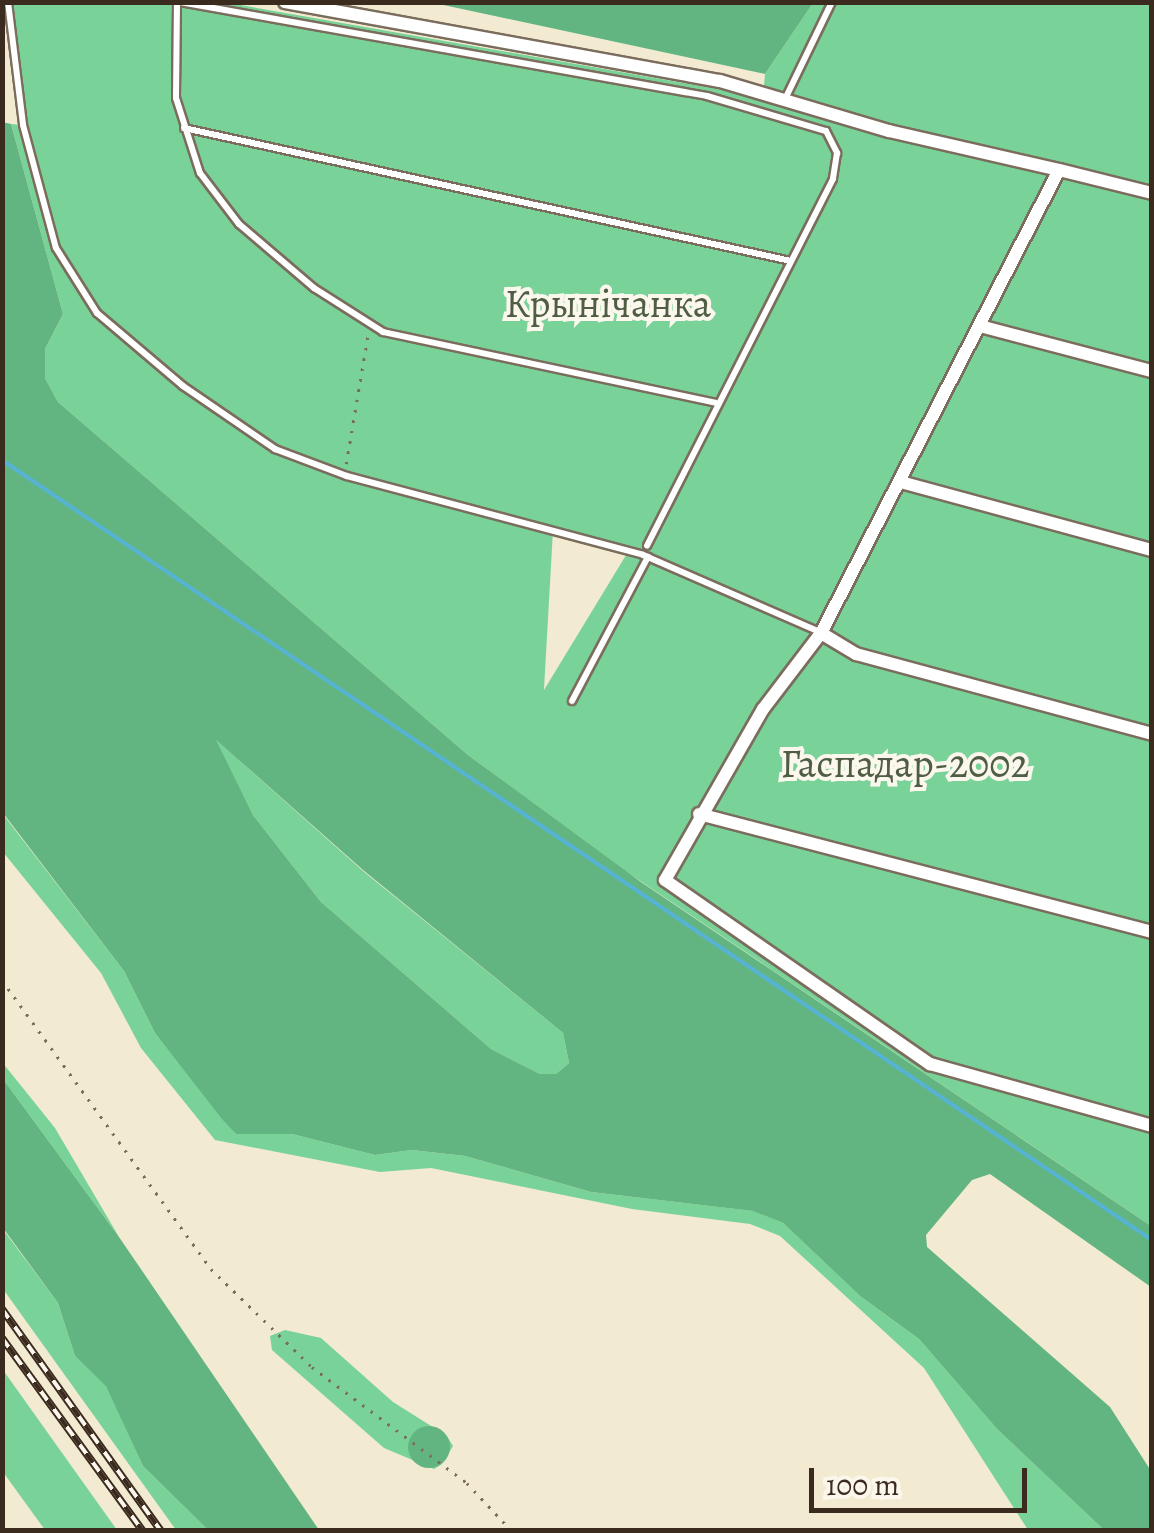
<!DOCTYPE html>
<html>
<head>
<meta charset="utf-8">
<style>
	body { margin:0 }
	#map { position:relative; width:1154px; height:1533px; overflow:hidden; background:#f2ead1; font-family:Alegreya,serif }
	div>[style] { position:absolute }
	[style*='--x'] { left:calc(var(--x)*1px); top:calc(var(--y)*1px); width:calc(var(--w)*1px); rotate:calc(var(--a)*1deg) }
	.green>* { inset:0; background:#79d399 }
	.forest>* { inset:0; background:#62b581 }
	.round { border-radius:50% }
	.stream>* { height:4px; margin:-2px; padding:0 2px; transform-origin:2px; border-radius:2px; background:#56b3d4 }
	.path>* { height:2.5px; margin-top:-1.25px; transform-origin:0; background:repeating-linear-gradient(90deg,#7b6d5d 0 2.5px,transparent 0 10.5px) }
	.roads { filter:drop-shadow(2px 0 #7b6d5d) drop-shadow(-2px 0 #7b6d5d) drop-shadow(0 2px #7b6d5d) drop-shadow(0 -2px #7b6d5d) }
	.service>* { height:6px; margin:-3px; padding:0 3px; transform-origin:3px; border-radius:3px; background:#fff }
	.minor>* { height:12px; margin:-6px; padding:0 6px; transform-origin:6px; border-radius:6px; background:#fff }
	.rail>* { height:8px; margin-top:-4px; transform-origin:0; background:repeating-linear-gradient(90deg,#fbf7ec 0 11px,#3b2a1e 0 22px); box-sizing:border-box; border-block:2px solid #3b2a1e }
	span { translate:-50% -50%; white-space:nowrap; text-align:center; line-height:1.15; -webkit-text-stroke:8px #fbf7ec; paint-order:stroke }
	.park-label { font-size:40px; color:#4e5d43 }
	.frame { position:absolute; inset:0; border:5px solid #3b2a1e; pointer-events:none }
	.scale { position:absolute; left:809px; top:1468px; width:218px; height:45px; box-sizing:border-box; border:5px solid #3b2a1e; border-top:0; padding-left:12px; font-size:30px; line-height:35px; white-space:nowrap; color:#3b2a1e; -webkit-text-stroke:8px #fbf7ec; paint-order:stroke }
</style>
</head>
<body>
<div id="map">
	<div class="green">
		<i style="clip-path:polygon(evenodd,8px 3px,229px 3px,763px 97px,765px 74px,813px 3px,1151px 3px,1151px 1226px,624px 870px,468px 755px,58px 402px,45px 378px,45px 349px,63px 314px,11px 124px,22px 125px,8px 3px,553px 530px,631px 547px,544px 690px,544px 689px,553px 530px)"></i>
		<i style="clip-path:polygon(214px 738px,363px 871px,563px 1033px,569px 1063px,556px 1074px,540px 1074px,491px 1049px,321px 902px,253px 815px)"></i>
		<i style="clip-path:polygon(2px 813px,124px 971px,155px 1033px,236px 1134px,292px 1134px,375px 1155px,412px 1150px,465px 1156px,591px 1192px,754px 1211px,783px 1223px,860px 1296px,919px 1339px,997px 1429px,1104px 1530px,1028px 1530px,924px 1368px,780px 1236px,750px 1224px,632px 1209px,431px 1168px,380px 1172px,215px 1140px,141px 1048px,101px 973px,3px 852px)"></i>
		<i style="clip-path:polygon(2px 1062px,55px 1128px,119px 1237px,3px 1079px)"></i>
		<i style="clip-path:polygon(2px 1228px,58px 1303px,75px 1356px,107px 1386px,143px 1466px,208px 1530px,176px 1530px,3px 1289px)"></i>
		<i style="clip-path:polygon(285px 1330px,321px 1338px,393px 1402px,447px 1436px,453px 1446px,442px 1464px,434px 1469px,384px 1448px,272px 1350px,270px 1336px)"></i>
		<i style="clip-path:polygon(3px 1370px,117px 1530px,45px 1530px,3px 1472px)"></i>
	</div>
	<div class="forest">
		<i style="clip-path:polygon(434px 3px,813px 3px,765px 74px)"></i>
		<i style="clip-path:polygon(evenodd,2px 122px,11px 124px,63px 314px,45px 349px,45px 378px,58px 402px,468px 755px,641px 882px,1151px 1226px,1151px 1287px,990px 1174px,972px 1180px,926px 1235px,927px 1247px,1110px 1407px,1151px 1471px,1151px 1530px,1104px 1530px,997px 1429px,919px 1339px,860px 1296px,783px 1223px,753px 1211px,591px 1192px,465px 1156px,412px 1150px,375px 1155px,292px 1134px,236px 1134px,222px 1119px,155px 1033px,124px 971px,3px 813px,2px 122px,216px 740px,363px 870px,563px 1033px,569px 1063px,556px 1074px,540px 1074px,491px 1049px,321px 902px,253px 815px,216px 740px)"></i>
		<i style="clip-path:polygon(3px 1079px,119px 1237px,319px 1530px,208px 1530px,143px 1466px,106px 1386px,75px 1356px,58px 1303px,3px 1228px)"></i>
		<i class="round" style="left:408px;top:1426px;width:42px;height:42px"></i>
	</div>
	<div class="stream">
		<i style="--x:2;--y:460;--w:1390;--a:34.15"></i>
	</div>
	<div class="path">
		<i style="--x:346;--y:464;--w:132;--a:-80.4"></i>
		<i style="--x:2;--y:980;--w:357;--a:54.1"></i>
		<i style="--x:211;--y:1269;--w:141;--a:44.1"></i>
		<i style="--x:312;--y:1367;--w:194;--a:36.8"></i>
		<i style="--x:467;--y:1483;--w:64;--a:46.9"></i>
	</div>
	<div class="roads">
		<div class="service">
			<i style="--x:8;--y:2;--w:124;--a:83"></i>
			<i style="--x:23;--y:125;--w:127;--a:75"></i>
			<i style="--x:56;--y:248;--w:77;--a:57.8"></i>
			<i style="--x:97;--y:313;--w:113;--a:40.3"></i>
			<i style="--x:183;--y:386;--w:112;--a:34.4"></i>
			<i style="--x:275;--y:449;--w:77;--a:20.6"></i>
			<i style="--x:347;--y:476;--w:306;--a:14.9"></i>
			<i style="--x:643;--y:555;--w:193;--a:23.5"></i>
			<i style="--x:177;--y:2;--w:96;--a:90.6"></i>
			<i style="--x:176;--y:98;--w:79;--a:72.3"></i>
			<i style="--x:200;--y:173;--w:64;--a:52.6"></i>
			<i style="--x:239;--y:224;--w:99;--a:40.5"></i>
			<i style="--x:314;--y:288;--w:82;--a:32.5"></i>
			<i style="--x:383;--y:332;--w:340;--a:12"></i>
			<i style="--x:180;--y:2;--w:535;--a:10.11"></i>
			<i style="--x:707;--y:96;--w:124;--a:16.4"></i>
			<i style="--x:826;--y:131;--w:25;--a:63"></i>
			<i style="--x:837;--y:153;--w:26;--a:99"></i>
			<i style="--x:833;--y:179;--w:411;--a:116.9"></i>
			<i style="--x:786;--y:97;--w:106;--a:-64.2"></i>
			<i style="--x:184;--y:128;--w:621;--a:12.36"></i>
			<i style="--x:572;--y:701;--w:163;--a:-62.2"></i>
		</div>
		<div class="minor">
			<i style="--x:285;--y:2;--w:442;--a:10.3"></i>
			<i style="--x:720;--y:81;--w:176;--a:16.5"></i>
			<i style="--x:889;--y:131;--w:174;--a:12.9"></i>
			<i style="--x:1152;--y:193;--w:96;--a:-166.1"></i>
			<i style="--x:1059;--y:170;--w:521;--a:117.2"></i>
			<i style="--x:821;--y:633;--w:96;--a:127.3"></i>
			<i style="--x:763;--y:709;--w:197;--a:119.8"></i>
			<i style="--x:665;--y:880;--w:323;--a:34.8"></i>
			<i style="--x:930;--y:1064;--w:230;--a:15.6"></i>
			<i style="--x:980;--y:326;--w:178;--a:14.7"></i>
			<i style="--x:901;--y:482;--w:260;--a:15.2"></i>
			<i style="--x:821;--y:633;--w:41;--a:31"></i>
			<i style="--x:856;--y:654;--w:307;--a:15.1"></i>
			<i style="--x:699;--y:814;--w:468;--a:14.6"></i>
		</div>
	</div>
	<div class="rail">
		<i style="--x:2;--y:1309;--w:272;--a:54.4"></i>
		<i style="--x:2;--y:1338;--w:238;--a:53.9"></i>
	</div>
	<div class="park-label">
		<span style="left:608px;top:304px">Крынічанка</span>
		<span style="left:905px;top:764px">Гаспадар-2002</span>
	</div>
	<div class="frame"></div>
	<div class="scale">100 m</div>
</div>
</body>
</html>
